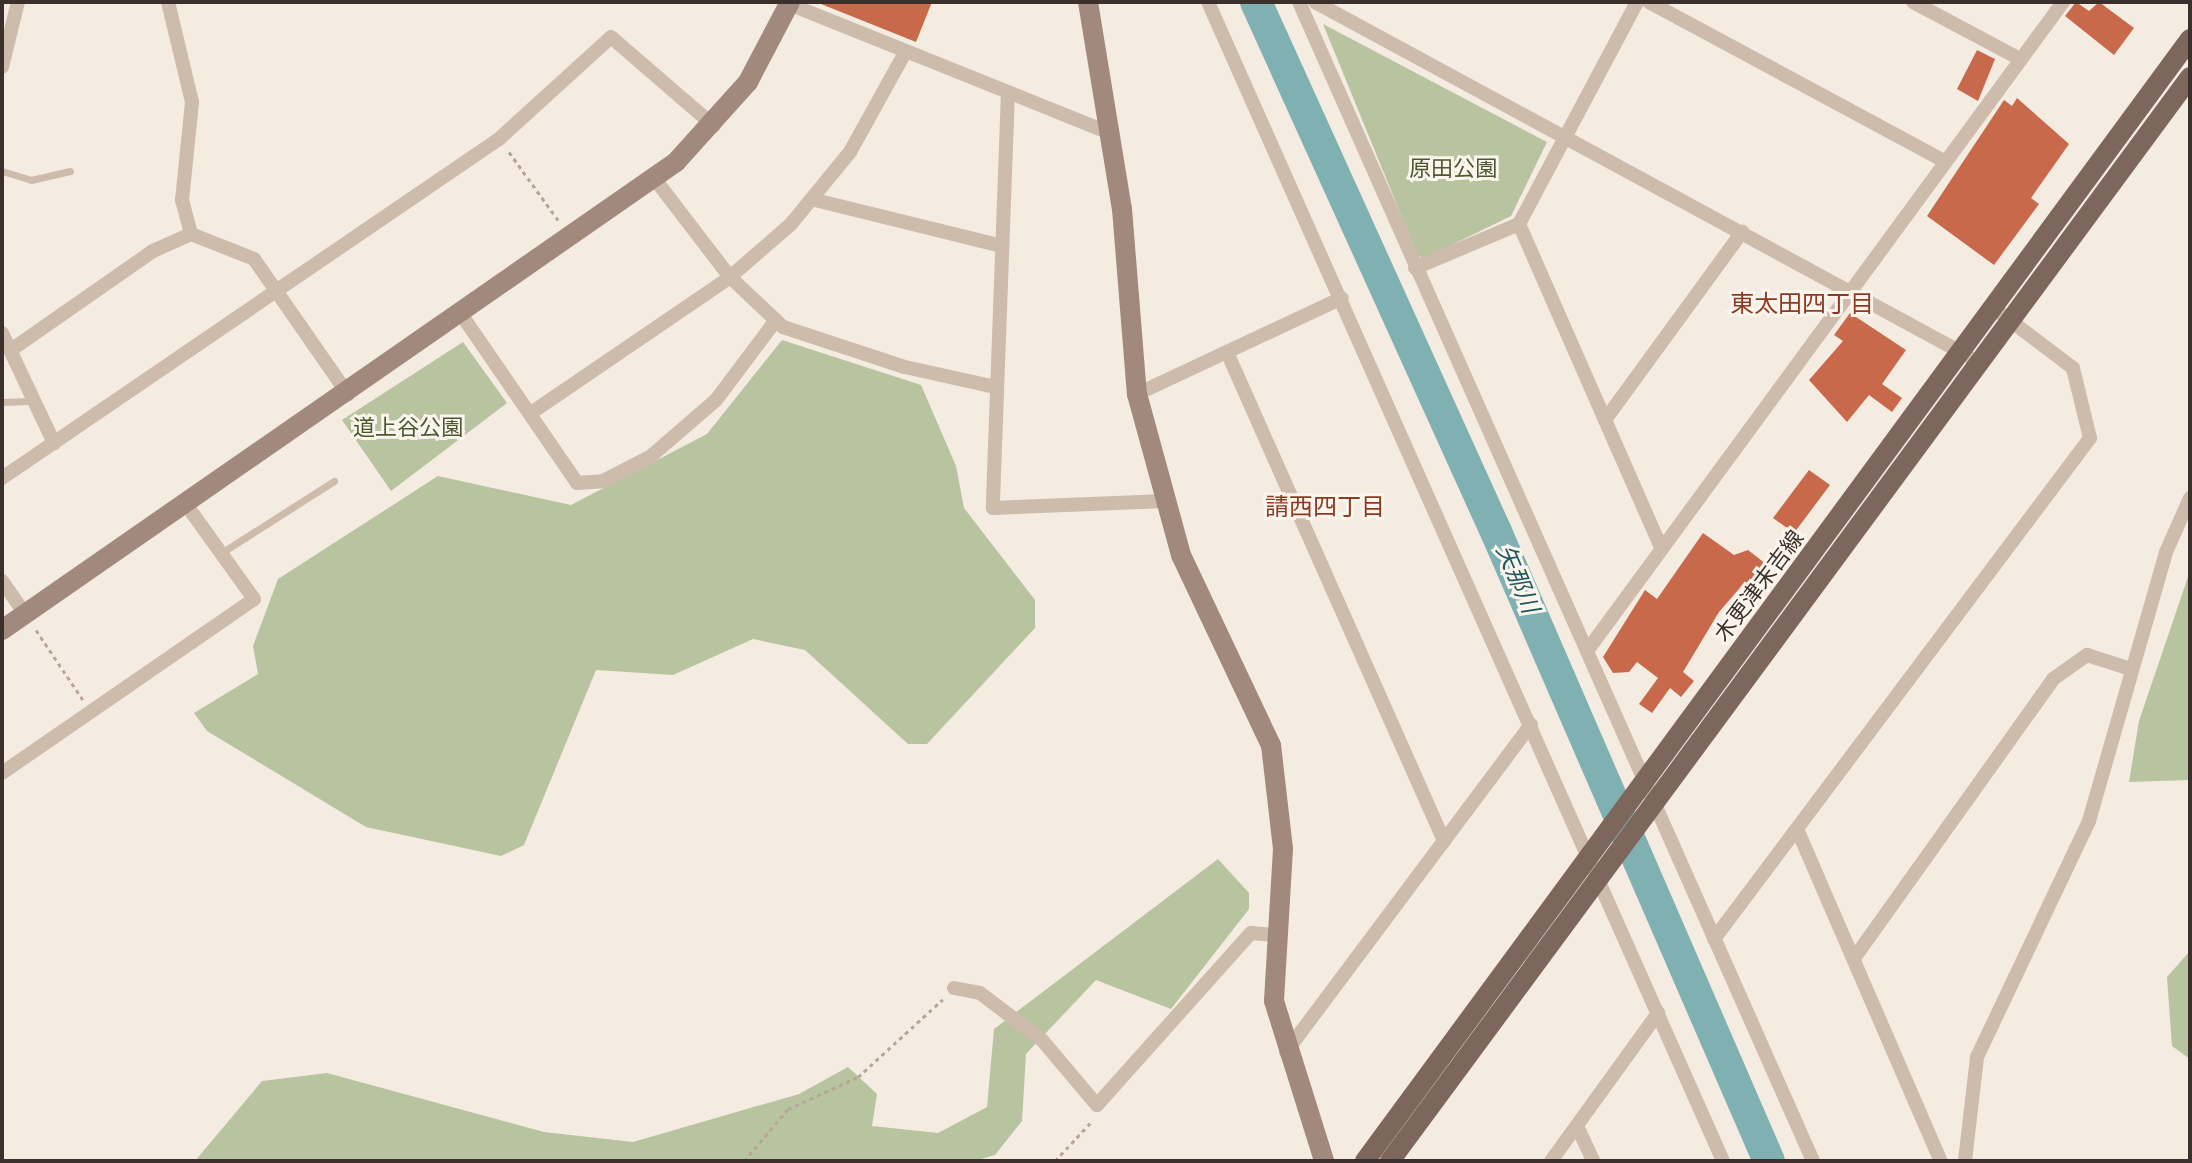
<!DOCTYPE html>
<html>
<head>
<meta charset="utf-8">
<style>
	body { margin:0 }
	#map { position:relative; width:2192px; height:1163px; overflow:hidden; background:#f4ebe1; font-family:"Roboto Condensed","Noto Sans JP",sans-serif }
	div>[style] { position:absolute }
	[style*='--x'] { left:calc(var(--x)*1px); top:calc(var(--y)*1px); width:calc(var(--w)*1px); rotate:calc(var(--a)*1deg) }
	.green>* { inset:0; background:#b8c4a0 }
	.river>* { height:32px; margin:-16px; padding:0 16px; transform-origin:16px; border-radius:16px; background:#7fb0b2 }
	.building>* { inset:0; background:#c8694b }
	.path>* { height:3px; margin-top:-1.5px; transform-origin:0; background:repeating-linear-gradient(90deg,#b9a596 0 4px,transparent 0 8px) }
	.lane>* { height:7px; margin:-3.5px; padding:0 3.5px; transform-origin:3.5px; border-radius:3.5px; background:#cdbbac }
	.street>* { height:14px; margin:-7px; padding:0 7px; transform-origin:7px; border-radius:7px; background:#cdbbac }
	.secondary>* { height:20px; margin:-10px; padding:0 10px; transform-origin:10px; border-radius:10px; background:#a18a7d }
	.primary>* { height:20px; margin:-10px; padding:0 10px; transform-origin:10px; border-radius:10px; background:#7d675c }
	span { translate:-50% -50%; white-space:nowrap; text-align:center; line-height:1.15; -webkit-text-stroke:6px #fbf5ee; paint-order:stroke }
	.park-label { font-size:22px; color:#4a5a2e }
	.street-label { font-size:22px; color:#3b302b }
	.neighbourhood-label { font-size:24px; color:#8c3b22 }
	.water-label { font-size:24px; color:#1f5a5e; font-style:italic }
	.frame { position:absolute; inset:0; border:4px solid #3b302b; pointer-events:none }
</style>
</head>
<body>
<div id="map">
	<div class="green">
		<i style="clip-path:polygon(1323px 24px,1547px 142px,1511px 216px,1423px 259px,1417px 254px)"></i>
		<i style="clip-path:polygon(782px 340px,921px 385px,956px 466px,964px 508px,1035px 600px,1035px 628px,927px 744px,908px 744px,805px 650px,753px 639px,673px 675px,596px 670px,524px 845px,501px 856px,366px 827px,207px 731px,194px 713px,258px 674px,253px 646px,278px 579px,438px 476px,571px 505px,707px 434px)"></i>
		<i style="clip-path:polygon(463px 342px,507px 403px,391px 491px,342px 420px)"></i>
		<i style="clip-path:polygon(2190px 571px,2190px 780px,2129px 782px,2139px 721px)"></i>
		<i style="clip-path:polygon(1218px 859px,1249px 893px,1249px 909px,1171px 1009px,1096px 980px,1026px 1054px,1022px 1121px,995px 1155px,974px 1161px,195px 1161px,262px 1081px,327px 1073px,544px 1132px,633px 1142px,799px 1094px,848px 1067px,877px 1094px,872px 1126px,938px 1133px,987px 1107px,994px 1029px)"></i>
		<i style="clip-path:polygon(2190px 951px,2190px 1059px,2172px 1046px,2167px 977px)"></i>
	</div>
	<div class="river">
		<i style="--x:1256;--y:2;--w:584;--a:65.63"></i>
		<i style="--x:1497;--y:534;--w:683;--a:66.55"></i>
	</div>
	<div class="building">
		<i style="clip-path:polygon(816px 2px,932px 2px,916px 42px)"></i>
		<i style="clip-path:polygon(2076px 2px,2089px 11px,2099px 2px,2134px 28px,2114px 55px,2065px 16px)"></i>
		<i style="clip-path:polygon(1977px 50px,1995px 59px,1978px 101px,1957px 89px)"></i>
		<i style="clip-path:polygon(2017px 98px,2069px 144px,2031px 198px,2039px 204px,1994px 265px,1927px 216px,2004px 100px,2012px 106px)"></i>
		<i style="clip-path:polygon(1850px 313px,1906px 350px,1882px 384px,1902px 398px,1892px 412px,1869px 395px,1847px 422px,1809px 380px,1843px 341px,1834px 335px)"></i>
		<i style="clip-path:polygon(1809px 470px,1830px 485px,1794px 533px,1773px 518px)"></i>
		<i style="clip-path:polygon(1703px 533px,1734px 555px,1748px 550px,1766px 564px,1767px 574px,1756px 590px,1745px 582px,1719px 612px,1683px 672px,1694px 681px,1681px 697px,1670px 688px,1652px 713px,1639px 704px,1658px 678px,1637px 662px,1629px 672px,1613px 673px,1603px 657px,1645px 590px,1657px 599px)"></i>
	</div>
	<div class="path">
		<i style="--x:509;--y:152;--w:84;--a:54.2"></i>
		<i style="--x:36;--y:630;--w:84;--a:56.1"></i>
		<i style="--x:744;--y:1161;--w:68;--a:-49.8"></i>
		<i style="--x:788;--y:1109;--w:77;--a:-24.6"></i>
		<i style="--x:858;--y:1077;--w:115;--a:-42.5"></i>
		<i style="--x:1055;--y:1161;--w:56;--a:-47.2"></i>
	</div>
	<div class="lane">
		<i style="--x:2;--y:171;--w:30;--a:17"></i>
		<i style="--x:31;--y:180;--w:40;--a:-13"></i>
		<i style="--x:2;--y:402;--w:27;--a:-2"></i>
		<i style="--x:221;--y:553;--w:134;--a:-32.5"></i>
	</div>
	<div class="street">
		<i style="--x:168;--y:2;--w:103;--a:76.5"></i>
		<i style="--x:192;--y:102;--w:99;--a:95.8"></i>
		<i style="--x:182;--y:200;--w:35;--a:75"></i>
		<i style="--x:784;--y:2;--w:351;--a:21.9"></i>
		<i style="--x:1208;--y:2;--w:1268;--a:66.04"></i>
		<i style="--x:1299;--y:2;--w:1268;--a:66.08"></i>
		<i style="--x:1315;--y:2;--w:743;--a:28.46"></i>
		<i style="--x:1649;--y:2;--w:335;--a:28.3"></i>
		<i style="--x:1913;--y:2;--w:121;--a:28"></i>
		<i style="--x:2;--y:67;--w:67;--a:-76.2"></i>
		<i style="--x:1008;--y:92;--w:416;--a:92.1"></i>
		<i style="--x:993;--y:508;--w:172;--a:-2.3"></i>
		<i style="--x:654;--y:178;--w:125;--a:52.5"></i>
		<i style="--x:730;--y:277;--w:73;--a:43.3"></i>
		<i style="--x:783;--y:327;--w:128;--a:18.2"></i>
		<i style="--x:905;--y:367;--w:92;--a:12.5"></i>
		<i style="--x:815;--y:200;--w:188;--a:13.8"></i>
		<i style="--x:1519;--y:224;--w:353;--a:66.3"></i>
		<i style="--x:1415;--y:268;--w:113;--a:-22.9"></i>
		<i style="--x:1519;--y:224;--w:251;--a:-62"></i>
		<i style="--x:461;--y:314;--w:205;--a:55.5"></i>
		<i style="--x:577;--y:483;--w:26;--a:-4"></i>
		<i style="--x:603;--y:481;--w:53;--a:-27.1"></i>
		<i style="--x:650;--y:457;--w:87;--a:-40.8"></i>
		<i style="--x:716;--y:400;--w:100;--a:-53.1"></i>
		<i style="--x:2;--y:333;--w:122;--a:64.7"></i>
		<i style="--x:11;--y:350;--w:173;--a:-34.9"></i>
		<i style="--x:153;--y:251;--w:42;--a:-24.1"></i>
		<i style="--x:191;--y:234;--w:68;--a:21.6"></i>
		<i style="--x:254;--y:259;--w:165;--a:55.2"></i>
		<i style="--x:1227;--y:352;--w:535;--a:66.07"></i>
		<i style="--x:1137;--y:394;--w:226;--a:-25.1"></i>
		<i style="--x:531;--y:413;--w:241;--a:-34.3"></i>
		<i style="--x:730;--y:277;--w:81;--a:-41"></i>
		<i style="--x:791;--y:224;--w:93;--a:-50.7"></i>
		<i style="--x:850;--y:152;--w:115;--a:-61"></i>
		<i style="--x:1605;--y:420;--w:233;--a:-53.9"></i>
		<i style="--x:2;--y:478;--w:602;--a:-34.3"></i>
		<i style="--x:499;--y:139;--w:151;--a:-42.3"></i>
		<i style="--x:611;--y:37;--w:136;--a:40.8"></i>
		<i style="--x:2;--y:581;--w:40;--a:55.1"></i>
		<i style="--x:1587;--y:651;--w:805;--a:-53.74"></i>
		<i style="--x:2;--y:773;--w:306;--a:-34.6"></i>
		<i style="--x:254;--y:599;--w:118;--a:-125.7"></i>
		<i style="--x:1797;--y:829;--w:362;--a:66.6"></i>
		<i style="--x:1714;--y:939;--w:626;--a:-53.11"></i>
		<i style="--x:2090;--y:438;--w:72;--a:-103.7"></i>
		<i style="--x:2073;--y:368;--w:98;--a:-142.9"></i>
		<i style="--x:1855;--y:957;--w:341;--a:-54.5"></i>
		<i style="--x:2053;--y:679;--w:42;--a:-35.2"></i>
		<i style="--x:2087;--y:655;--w:46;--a:17.7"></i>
		<i style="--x:954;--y:988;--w:26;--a:11"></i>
		<i style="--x:980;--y:993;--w:78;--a:37.2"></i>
		<i style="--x:1042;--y:1040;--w:85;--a:49.8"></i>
		<i style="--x:1097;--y:1105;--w:231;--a:-48.2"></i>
		<i style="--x:1251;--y:933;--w:23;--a:5"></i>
		<i style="--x:1286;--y:1052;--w:409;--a:-53.2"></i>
		<i style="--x:1577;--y:1126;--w:38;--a:65"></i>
		<i style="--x:1551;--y:1161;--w:183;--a:-54.1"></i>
		<i style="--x:1965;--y:1161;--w:105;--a:-83.4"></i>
		<i style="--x:1977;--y:1057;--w:261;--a:-64.6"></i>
		<i style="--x:2089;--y:821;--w:280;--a:-74"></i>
		<i style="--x:2166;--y:552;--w:59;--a:-66"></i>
	</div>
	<div class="secondary">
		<i style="--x:1088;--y:2;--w:210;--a:80.7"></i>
		<i style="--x:1122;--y:209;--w:186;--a:85.4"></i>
		<i style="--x:1137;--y:394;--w:167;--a:74.7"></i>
		<i style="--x:1181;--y:555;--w:210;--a:64.7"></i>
		<i style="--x:1271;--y:745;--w:105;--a:83.4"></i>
		<i style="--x:1283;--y:849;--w:152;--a:93.4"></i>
		<i style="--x:1274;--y:1001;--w:168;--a:72.6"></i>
		<i style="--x:2;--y:630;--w:821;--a:-34.77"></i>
		<i style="--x:676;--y:162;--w:108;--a:-48"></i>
		<i style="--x:748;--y:82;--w:90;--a:-62.3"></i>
	</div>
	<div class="primary">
		<i style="--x:1365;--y:1161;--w:1393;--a:-53.67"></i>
		<i style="--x:1390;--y:1161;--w:1347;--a:-53.57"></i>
	</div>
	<div class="park-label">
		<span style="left:1453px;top:169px">原田公園</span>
		<span style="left:408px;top:428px">道上谷公園</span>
	</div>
	<div class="street-label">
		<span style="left:1759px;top:586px;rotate:-53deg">木更津末吉線</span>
	</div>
	<div class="neighbourhood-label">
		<span style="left:1802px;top:305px">東太田四丁目</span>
		<span style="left:1325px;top:508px">請西四丁目</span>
	</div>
	<div class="water-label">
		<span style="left:1517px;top:579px;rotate:67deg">矢那川</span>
	</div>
	<div class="frame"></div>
</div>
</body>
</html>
